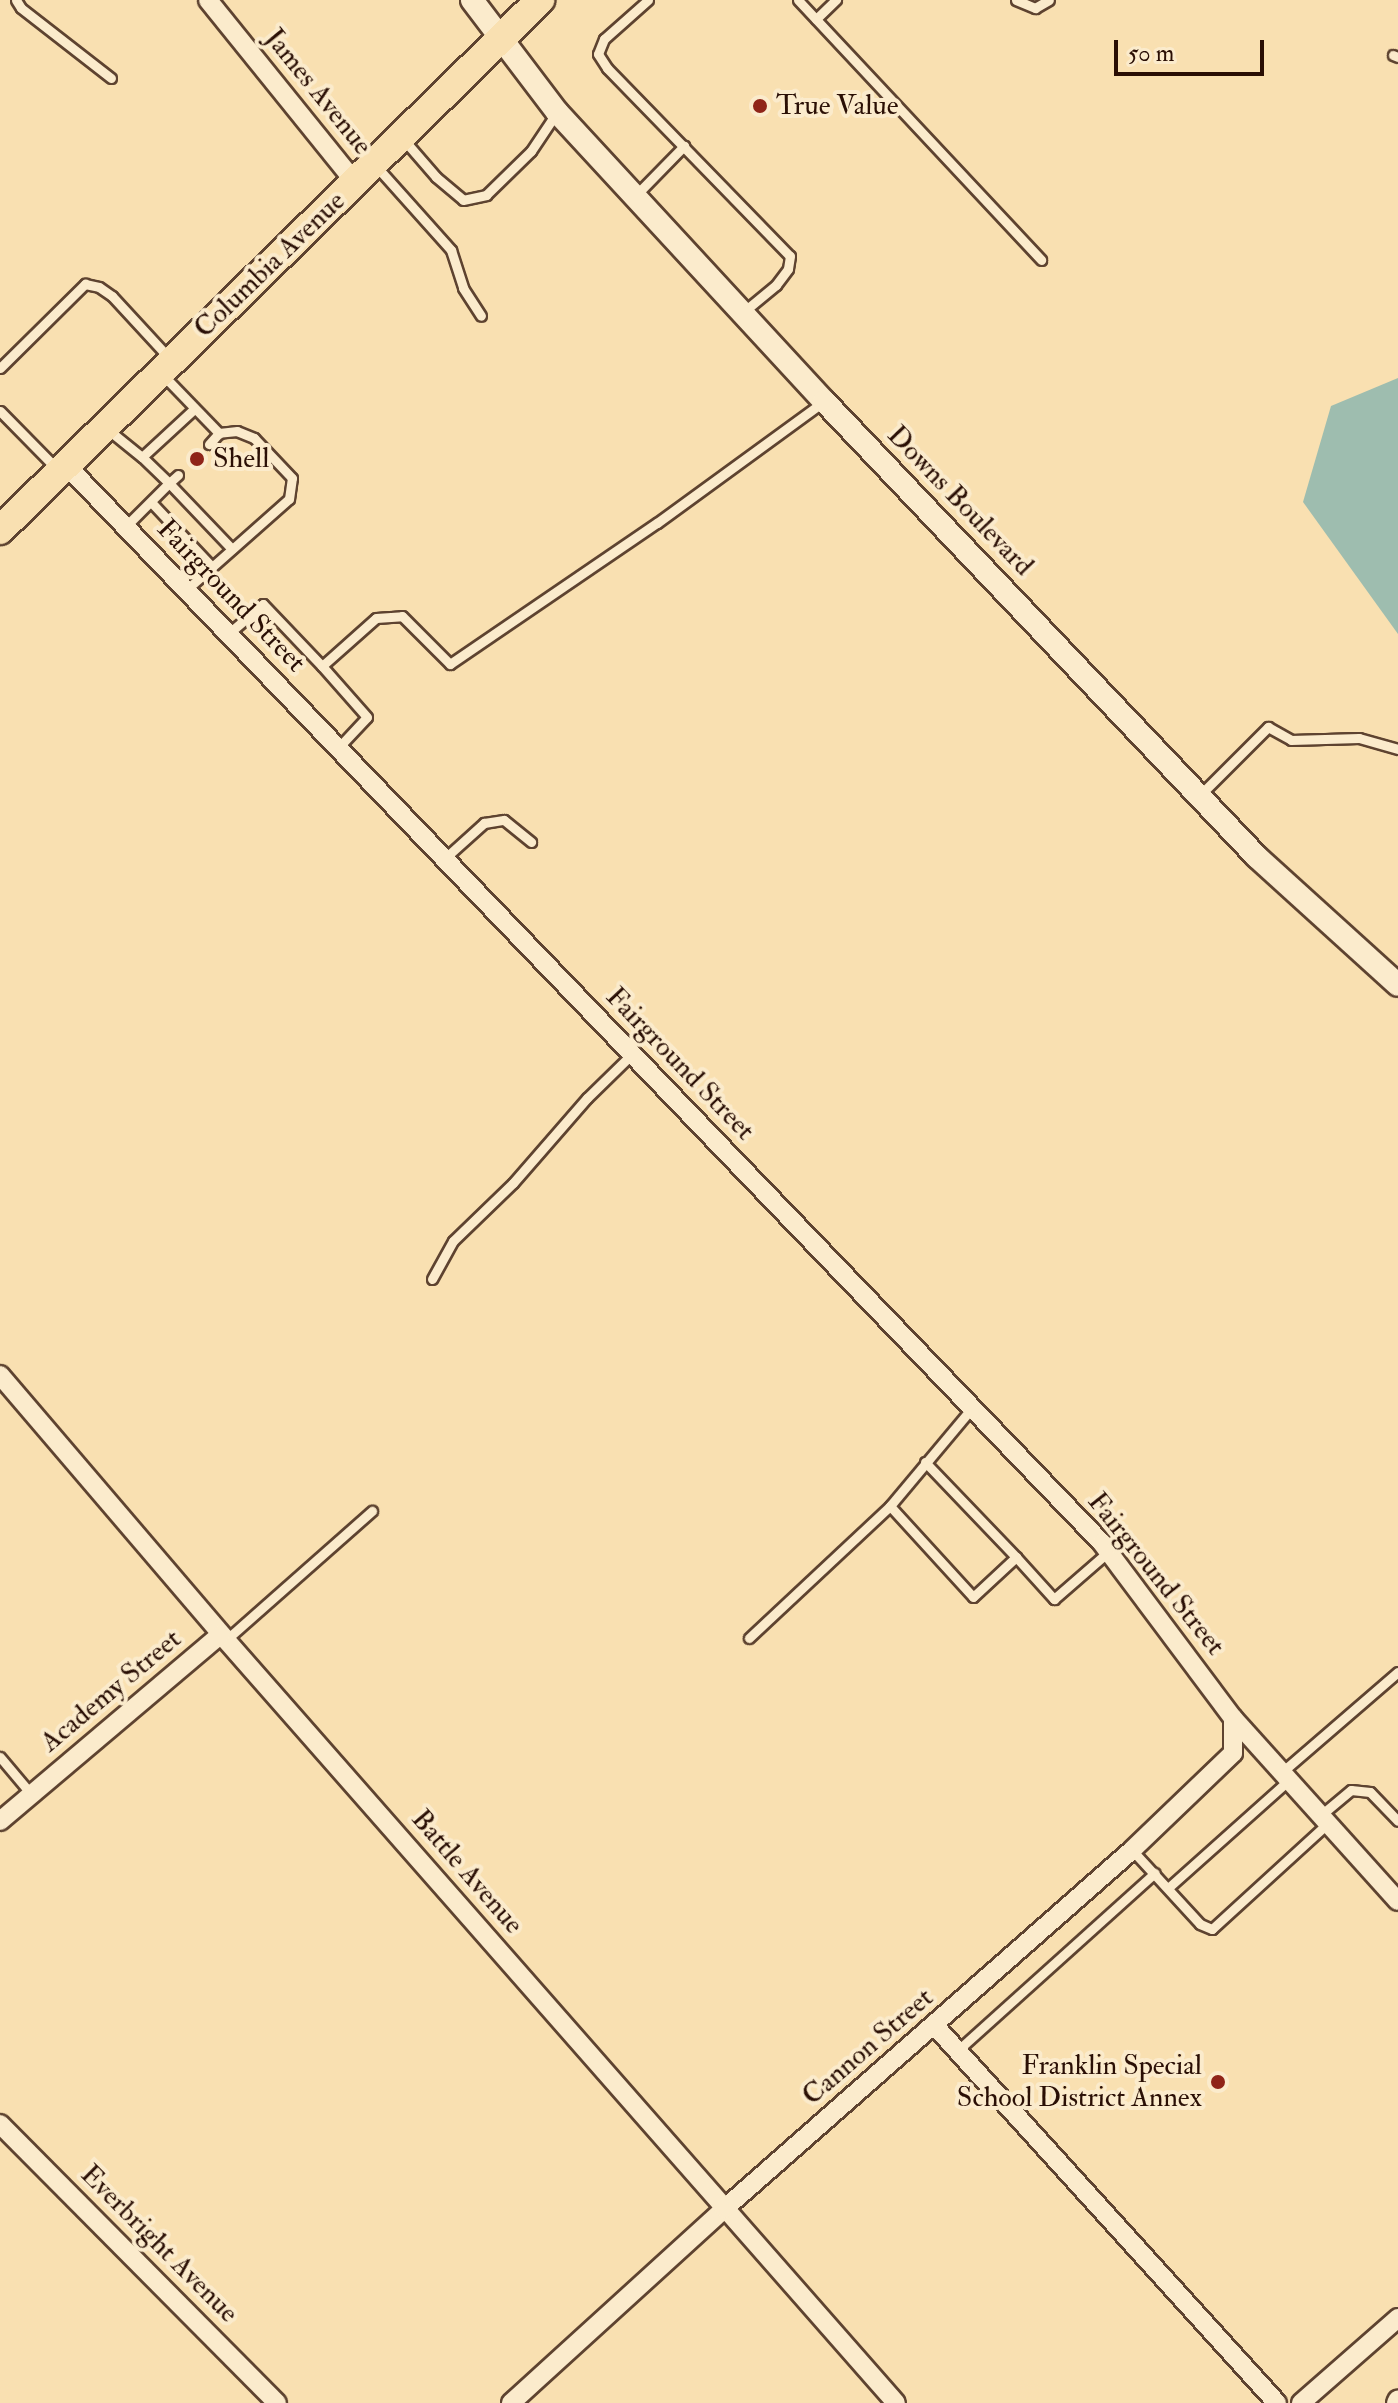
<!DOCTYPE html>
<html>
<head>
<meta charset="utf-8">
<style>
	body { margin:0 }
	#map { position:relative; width:1398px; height:2403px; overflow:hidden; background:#f9e0b1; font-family:"IM FELL Double Pica",serif }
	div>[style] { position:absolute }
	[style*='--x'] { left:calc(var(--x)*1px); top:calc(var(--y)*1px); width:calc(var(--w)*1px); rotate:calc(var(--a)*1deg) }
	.water>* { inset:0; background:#9ebdaf }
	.roads { filter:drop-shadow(2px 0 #5e4330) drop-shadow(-2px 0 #5e4330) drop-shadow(0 2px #5e4330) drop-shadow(0 -2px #5e4330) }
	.service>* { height:9px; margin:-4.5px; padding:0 4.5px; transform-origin:4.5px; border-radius:4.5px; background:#fbebcc }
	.minor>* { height:18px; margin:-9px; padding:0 9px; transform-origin:9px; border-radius:9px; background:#fbebcc }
	.tertiary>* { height:22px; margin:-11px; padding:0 11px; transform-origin:11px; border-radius:11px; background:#fbebcc }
	.primary>* { height:28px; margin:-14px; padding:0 14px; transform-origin:14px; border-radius:14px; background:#f9e0b1 }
	.dots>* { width:22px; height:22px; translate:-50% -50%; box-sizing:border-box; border:4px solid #fbebcc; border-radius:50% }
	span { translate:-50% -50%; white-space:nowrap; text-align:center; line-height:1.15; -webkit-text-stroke:8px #fbebcc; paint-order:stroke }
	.street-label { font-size:28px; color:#2a0f05 }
	.poi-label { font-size:28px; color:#2a0f05 }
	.left { translate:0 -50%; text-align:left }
	.right { translate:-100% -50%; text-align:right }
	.scale { position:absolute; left:1114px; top:40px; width:150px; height:36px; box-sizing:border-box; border:4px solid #2a0f05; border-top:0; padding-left:10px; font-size:24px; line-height:28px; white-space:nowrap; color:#2a0f05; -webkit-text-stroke:6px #fbebcc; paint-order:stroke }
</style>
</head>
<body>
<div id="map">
	<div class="water">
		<i style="clip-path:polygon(1398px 378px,1398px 634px,1303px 502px,1331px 406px)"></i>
	</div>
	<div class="roads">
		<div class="service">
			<i style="--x:16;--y:0;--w:9;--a:58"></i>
			<i style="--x:21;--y:8;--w:114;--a:37.9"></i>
			<i style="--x:648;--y:0;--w:59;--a:138.4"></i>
			<i style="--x:604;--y:39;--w:16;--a:112"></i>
			<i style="--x:598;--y:54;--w:17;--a:57"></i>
			<i style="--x:607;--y:68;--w:262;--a:45.8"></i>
			<i style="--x:790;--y:256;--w:13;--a:99"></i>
			<i style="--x:788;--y:269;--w:20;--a:127"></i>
			<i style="--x:776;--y:285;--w:44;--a:140.5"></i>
			<i style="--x:798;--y:0;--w:356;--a:46.9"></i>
			<i style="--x:1016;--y:0;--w:21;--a:23"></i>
			<i style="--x:1035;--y:8;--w:16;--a:-30"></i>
			<i style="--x:816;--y:19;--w:28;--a:-44"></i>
			<i style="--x:1393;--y:55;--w:5;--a:22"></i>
			<i style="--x:404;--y:140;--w:49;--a:49.1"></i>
			<i style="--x:436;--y:177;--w:35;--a:40"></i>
			<i style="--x:463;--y:200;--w:24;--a:-12"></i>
			<i style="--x:486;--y:195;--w:63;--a:-44.4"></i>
			<i style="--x:531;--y:151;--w:47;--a:-56.3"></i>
			<i style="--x:376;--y:166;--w:113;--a:48.2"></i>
			<i style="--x:451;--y:250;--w:40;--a:72"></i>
			<i style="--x:463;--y:288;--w:33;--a:57"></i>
			<i style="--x:636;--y:195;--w:69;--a:-45.6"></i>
			<i style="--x:0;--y:368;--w:120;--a:-44.7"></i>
			<i style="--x:85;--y:284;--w:14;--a:12"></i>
			<i style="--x:99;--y:287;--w:16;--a:35"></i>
			<i style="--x:112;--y:296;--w:87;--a:47.3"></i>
			<i style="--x:163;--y:375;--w:81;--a:46"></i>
			<i style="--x:0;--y:411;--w:81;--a:45.5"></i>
			<i style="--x:106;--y:428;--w:46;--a:38.9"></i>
			<i style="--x:142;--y:457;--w:71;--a:-42.7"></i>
			<i style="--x:178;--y:475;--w:12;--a:138"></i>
			<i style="--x:169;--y:483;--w:91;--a:46.3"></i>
			<i style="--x:151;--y:502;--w:89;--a:46.8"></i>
			<i style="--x:125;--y:527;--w:62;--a:-45"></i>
			<i style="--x:169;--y:483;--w:37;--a:-136"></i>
			<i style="--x:186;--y:590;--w:137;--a:-41.5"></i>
			<i style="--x:289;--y:499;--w:21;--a:-82"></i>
			<i style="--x:292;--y:478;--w:55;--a:-133.5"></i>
			<i style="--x:254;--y:438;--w:18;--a:-158"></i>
			<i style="--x:237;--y:431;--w:18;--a:174"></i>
			<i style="--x:219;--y:433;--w:15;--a:132"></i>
			<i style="--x:228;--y:634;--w:46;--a:-40.6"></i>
			<i style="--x:263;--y:604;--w:86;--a:46.4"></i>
			<i style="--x:338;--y:748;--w:42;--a:-46.9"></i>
			<i style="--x:367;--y:717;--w:68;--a:-131.4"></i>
			<i style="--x:322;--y:666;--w:72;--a:-41.6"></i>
			<i style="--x:376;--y:618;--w:26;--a:-4"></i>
			<i style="--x:402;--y:616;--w:68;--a:45"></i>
			<i style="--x:450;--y:664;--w:250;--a:-34.3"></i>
			<i style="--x:657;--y:523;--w:207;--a:-36.1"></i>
			<i style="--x:1199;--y:796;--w:98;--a:-45"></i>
			<i style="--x:1268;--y:727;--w:26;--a:29"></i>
			<i style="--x:1291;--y:740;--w:68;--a:-1.7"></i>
			<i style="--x:1359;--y:738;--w:41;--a:15.8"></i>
			<i style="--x:444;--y:859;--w:54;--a:-42"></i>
			<i style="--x:484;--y:823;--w:20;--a:-9"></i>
			<i style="--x:504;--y:820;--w:35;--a:39"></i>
			<i style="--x:432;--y:1279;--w:43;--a:-61.1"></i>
			<i style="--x:453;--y:1241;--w:83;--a:-44"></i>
			<i style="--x:513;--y:1183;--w:113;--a:-49"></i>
			<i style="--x:587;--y:1098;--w:63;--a:-44.4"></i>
			<i style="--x:925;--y:1462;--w:132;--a:46.2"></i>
			<i style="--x:890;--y:1506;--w:123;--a:47.6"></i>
			<i style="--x:973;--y:1597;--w:59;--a:-42.9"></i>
			<i style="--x:1016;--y:1557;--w:57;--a:47.9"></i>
			<i style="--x:1054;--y:1599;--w:72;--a:-41"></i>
			<i style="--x:749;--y:1638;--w:193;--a:-43.1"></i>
			<i style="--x:890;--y:1506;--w:128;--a:-50.1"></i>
			<i style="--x:226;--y:1640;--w:195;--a:-41.5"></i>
			<i style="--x:0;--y:1757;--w:48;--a:50"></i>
			<i style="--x:1282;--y:1772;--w:153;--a:-40.8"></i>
			<i style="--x:1321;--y:1815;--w:39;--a:-40"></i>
			<i style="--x:1351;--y:1790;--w:19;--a:6"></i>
			<i style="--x:1370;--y:1792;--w:40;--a:46"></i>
			<i style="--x:1132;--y:1850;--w:100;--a:47.4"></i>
			<i style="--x:1200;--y:1924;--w:13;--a:23"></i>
			<i style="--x:1212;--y:1929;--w:157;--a:-42.4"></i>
			<i style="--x:1168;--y:1888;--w:162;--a:-41.8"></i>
			<i style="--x:957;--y:2051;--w:266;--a:-42"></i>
		</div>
		<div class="minor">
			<i style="--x:208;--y:0;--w:234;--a:51.1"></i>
			<i style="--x:66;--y:465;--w:1495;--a:46.14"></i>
			<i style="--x:1102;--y:1543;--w:219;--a:53.2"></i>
			<i style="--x:1233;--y:1718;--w:246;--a:48"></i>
			<i style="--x:0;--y:1375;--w:348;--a:49.5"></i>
			<i style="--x:226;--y:1640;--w:1015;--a:48.71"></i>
			<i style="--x:0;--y:1821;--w:289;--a:-40.2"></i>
			<i style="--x:935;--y:2026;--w:509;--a:47.79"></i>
			<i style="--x:0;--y:2124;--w:393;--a:45.2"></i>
			<i style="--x:511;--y:2403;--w:288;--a:-42.3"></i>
			<i style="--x:724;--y:2209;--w:543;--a:-41.34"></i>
			<i style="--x:1132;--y:1850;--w:140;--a:-43.8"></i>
			<i style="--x:1233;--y:1753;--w:35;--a:-90"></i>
			<i style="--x:1301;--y:2403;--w:129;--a:-41.2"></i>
			<i style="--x:1396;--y:2403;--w:4;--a:-63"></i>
		</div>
		<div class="tertiary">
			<i style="--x:472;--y:0;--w:141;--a:52.8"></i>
			<i style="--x:557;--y:112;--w:393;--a:47.3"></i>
			<i style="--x:824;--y:401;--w:629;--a:46.48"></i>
			<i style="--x:1257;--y:857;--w:190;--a:42.2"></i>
		</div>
		<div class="primary">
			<i style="--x:0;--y:530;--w:757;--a:-44.46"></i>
		</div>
	</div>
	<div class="dots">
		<i style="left:760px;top:106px;background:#8f2418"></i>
		<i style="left:197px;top:459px;background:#8f2418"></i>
		<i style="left:1218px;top:2082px;background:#8f2418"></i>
	</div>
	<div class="street-label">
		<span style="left:318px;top:92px;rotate:51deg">James Avenue</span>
		<span style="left:270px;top:265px;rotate:-44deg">Columbia Avenue</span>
		<span style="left:960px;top:501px;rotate:46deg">Downs Boulevard</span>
		<span style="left:231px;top:596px;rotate:46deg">Fairground Street</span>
		<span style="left:680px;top:1064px;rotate:46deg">Fairground Street</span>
		<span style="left:1156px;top:1574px;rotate:51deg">Fairground Street</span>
		<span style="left:111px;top:1691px;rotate:-40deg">Academy Street</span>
		<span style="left:467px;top:1872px;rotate:49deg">Battle Avenue</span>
		<span style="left:868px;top:2047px;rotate:-41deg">Cannon Street</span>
		<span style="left:159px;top:2244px;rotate:45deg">Everbright Avenue</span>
	</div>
	<div class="poi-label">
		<span class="left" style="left:776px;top:106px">True Value</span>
		<span class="left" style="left:213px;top:459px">Shell</span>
		<span class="right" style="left:1202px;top:2082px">Franklin Special<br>School District Annex</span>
	</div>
	<div class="scale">50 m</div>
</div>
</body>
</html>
